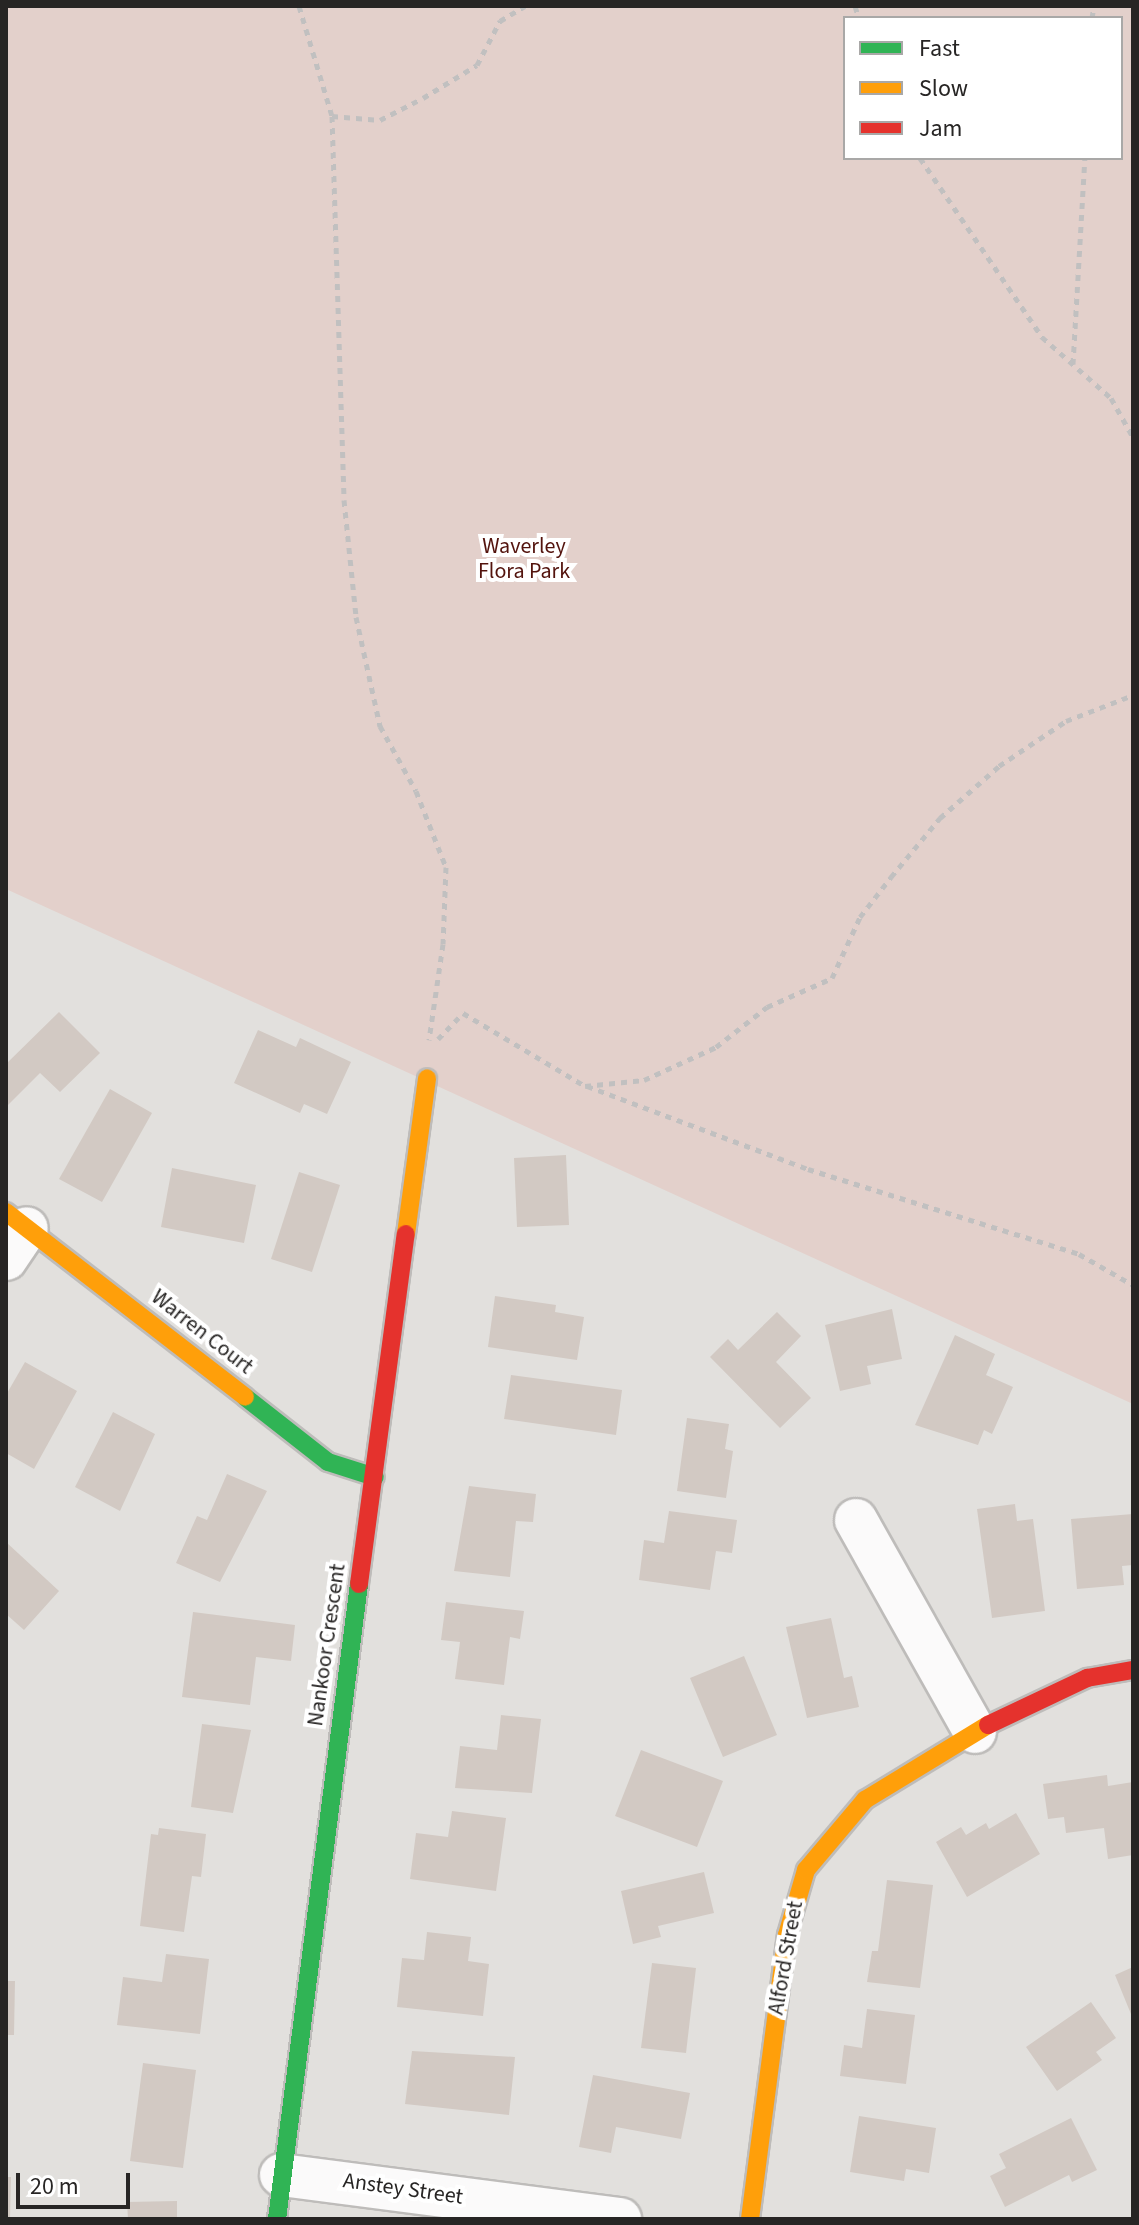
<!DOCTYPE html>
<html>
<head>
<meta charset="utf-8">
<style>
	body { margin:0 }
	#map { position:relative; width:1139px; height:2225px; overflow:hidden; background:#e2e0dd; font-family:"Source Sans 3",sans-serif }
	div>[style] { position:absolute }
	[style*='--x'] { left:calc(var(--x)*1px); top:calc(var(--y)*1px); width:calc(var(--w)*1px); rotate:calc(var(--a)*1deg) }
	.green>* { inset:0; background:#e3d0cb }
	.building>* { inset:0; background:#d2c9c3 }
	.path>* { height:5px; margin-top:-2.5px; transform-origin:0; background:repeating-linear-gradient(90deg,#c1c0c0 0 6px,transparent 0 12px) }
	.roads { filter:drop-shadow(2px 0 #bebcba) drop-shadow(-2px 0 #bebcba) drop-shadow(0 2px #bebcba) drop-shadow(0 -2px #bebcba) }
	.street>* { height:42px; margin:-21px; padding:0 21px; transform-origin:21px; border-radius:21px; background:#fbfafa }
	.fast>* { height:18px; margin:-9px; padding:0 9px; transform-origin:9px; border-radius:9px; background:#30b455 }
	.slow>* { height:18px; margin:-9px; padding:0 9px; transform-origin:9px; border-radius:9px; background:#ff9f0a }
	.jam>* { height:18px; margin:-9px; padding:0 9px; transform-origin:9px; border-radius:9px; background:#e5322d }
	span { translate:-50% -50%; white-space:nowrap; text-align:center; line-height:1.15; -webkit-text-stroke:8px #fff; paint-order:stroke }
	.park-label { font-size:22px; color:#53130d }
	.street-label { font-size:22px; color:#272524 }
	.frame { position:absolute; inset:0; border:8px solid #272524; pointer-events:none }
	.legend { position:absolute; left:843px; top:16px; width:280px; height:144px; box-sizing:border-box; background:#fff; border:2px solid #a9a8a7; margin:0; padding:10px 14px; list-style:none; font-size:24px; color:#272524 }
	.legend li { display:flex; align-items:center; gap:16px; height:40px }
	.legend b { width:40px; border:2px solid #a9a8a7 }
	.scale { position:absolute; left:16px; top:2173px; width:114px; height:36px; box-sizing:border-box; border:4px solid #272524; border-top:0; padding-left:10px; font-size:24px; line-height:28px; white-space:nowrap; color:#272524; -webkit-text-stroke:6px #fff; paint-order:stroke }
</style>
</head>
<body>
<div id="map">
	<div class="green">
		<i style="clip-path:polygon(evenodd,6px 6px,1133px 6px,1133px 1404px,6px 889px,6px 6px,845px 18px,1121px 18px,1121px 158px,845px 158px,845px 18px)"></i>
	</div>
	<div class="building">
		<i style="clip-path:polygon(59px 1012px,100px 1053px,60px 1092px,40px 1073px,6px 1107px,6px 1064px)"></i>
		<i style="clip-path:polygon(258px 1030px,296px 1047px,300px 1038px,351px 1062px,327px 1114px,304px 1104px,300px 1113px,234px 1083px)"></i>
		<i style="clip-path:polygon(110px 1089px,152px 1113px,102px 1202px,59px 1179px)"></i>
		<i style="clip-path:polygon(566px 1155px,569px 1225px,517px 1227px,514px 1158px)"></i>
		<i style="clip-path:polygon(172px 1168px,256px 1185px,244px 1243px,161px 1227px)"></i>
		<i style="clip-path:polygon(299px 1172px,340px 1185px,312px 1272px,271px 1259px)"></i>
		<i style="clip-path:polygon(495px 1296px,556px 1305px,555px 1312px,584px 1317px,577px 1360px,488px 1347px)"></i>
		<i style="clip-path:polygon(892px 1309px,902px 1359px,867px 1366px,871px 1384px,840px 1391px,825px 1325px)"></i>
		<i style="clip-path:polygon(777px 1312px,801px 1336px,776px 1362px,811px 1398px,780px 1428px,710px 1357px,728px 1339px,738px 1350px)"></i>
		<i style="clip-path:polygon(955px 1335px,995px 1354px,986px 1375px,1013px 1387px,992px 1434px,984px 1430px,978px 1445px,915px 1425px)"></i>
		<i style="clip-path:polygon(25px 1362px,77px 1391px,34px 1469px,6px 1453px,6px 1395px)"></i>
		<i style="clip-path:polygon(511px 1375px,622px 1390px,616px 1435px,504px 1419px)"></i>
		<i style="clip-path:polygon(113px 1412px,155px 1434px,120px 1511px,75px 1487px)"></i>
		<i style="clip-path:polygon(687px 1418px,729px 1424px,725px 1449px,733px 1451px,726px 1498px,677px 1491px)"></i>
		<i style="clip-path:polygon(227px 1474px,267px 1491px,220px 1582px,176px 1563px,197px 1516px,207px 1520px)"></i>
		<i style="clip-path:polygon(469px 1486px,536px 1494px,533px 1522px,516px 1521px,510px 1577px,454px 1571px)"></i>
		<i style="clip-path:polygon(1015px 1504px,1017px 1521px,1033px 1519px,1045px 1611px,992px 1618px,977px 1509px)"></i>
		<i style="clip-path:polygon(669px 1511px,737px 1520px,732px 1553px,716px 1551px,710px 1590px,639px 1580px,644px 1540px,664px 1543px)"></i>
		<i style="clip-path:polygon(1133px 1514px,1133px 1565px,1122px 1566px,1124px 1585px,1077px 1589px,1071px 1519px)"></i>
		<i style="clip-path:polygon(6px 1542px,59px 1591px,24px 1630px,6px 1614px)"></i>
		<i style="clip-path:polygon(446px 1602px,524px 1611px,520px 1639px,510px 1637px,504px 1685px,455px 1679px,460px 1642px,441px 1640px)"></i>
		<i style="clip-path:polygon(193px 1612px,295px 1625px,291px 1661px,256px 1657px,250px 1705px,182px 1697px)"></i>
		<i style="clip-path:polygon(831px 1618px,844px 1678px,852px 1676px,859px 1707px,807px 1718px,786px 1627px)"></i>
		<i style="clip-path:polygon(744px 1656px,777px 1735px,723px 1757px,690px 1678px)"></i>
		<i style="clip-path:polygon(501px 1715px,541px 1719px,532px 1793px,455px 1788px,460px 1746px,497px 1750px)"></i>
		<i style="clip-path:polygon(202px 1724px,251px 1730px,233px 1813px,191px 1807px)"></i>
		<i style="clip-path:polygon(641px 1750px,723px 1781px,697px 1847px,615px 1816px)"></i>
		<i style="clip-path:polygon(1107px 1775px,1108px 1786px,1133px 1782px,1133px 1855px,1108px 1859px,1104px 1828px,1066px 1833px,1064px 1817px,1048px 1819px,1043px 1784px)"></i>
		<i style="clip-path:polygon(452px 1811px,506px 1818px,496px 1891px,410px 1879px,416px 1833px,448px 1837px)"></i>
		<i style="clip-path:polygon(1016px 1813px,1040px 1854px,967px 1897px,936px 1842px,961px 1827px,966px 1835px,986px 1823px,989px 1829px)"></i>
		<i style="clip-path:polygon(159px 1828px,206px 1834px,201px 1877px,192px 1876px,184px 1932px,140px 1926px,151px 1834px,158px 1835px)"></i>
		<i style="clip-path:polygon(704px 1872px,714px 1913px,658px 1926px,661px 1937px,633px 1944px,621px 1891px)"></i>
		<i style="clip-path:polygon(887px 1880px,933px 1885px,920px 1988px,867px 1982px,872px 1951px,878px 1951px)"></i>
		<i style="clip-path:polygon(427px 1932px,471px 1937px,468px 1961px,489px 1964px,483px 2016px,397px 2007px,402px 1958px,424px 1960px)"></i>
		<i style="clip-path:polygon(166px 1954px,209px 1959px,200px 2034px,117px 2025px,123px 1977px,162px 1982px)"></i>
		<i style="clip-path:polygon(652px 1963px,696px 1968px,686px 2053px,641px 2048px)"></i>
		<i style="clip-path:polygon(1133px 1967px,1133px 2019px,1115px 1975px)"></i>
		<i style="clip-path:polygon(6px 1981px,15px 1981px,14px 2035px,6px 2035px)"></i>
		<i style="clip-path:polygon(1091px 2002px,1116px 2038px,1096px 2052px,1102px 2060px,1057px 2091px,1026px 2047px)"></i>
		<i style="clip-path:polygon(867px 2009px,915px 2015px,906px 2084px,840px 2076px,844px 2045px,862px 2048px)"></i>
		<i style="clip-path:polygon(412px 2051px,515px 2057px,509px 2115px,405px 2104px)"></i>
		<i style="clip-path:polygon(143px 2063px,196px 2070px,183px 2168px,130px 2161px)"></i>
		<i style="clip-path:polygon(593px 2075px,690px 2093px,681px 2139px,616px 2127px,611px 2153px,579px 2147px)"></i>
		<i style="clip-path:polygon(859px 2116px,936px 2128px,929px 2173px,906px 2169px,904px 2181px,850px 2172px)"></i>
		<i style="clip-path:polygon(1071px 2118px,1097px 2170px,1072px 2182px,1069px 2175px,1005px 2207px,990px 2176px,1006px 2168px,999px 2154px)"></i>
		<i style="clip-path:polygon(6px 2177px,11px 2177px,10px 2219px,6px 2219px)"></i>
		<i style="clip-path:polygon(177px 2201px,177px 2219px,128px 2219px,127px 2202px)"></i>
	</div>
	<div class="path">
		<i style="--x:299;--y:6;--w:115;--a:73.3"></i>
		<i style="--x:332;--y:116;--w:384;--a:88.2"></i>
		<i style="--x:344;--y:500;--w:118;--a:84.1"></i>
		<i style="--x:356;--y:617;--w:112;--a:77.6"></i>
		<i style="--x:380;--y:726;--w:74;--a:61"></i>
		<i style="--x:416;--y:791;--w:82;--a:68.5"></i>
		<i style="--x:446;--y:867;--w:77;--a:92.2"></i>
		<i style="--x:443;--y:944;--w:97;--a:98.3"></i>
		<i style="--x:855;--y:6;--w:13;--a:72"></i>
		<i style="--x:1092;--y:18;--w:12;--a:-81"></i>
		<i style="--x:332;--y:116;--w:48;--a:4.8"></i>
		<i style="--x:380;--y:120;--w:48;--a:-27.1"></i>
		<i style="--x:423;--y:98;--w:63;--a:-31.4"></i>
		<i style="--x:477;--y:65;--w:50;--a:-62.4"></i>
		<i style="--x:500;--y:21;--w:29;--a:-31"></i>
		<i style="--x:920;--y:158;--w:217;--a:55.7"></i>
		<i style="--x:1042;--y:337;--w:92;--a:41.5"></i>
		<i style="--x:1111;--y:398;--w:45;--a:60.6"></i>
		<i style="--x:1073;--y:364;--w:206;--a:-86.7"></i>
		<i style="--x:438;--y:1039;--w:36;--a:-46"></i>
		<i style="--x:463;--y:1013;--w:142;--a:30.9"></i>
		<i style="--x:585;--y:1086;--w:59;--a:-5.8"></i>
		<i style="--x:644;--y:1080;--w:79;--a:-24.6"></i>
		<i style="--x:716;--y:1047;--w:65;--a:-38.1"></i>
		<i style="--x:767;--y:1007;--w:71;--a:-24"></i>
		<i style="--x:832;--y:978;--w:67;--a:-65.3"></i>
		<i style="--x:860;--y:917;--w:51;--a:-52.2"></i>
		<i style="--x:891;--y:877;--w:77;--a:-50.3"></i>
		<i style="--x:940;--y:818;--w:79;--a:-41.4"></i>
		<i style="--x:999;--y:766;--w:81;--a:-33.9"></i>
		<i style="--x:1066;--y:721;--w:72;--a:-21.2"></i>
		<i style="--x:587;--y:1086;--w:236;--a:20.6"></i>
		<i style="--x:808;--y:1169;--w:284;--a:17.4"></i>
		<i style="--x:1079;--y:1254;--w:62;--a:29.9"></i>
	</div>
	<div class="roads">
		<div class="street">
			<i style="--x:6;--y:1259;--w:37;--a:-56"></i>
			<i style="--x:856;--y:1520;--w:243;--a:60.7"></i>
			<i style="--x:281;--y:2175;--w:342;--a:7.4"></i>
		</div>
		<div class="fast">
			<i style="--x:245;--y:1397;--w:105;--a:38.1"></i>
			<i style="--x:328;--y:1462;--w:49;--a:17.7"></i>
			<i style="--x:277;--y:2219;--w:640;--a:-82.64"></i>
		</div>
		<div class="slow">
			<i style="--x:6;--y:1212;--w:302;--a:37.7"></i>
			<i style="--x:406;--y:1234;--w:157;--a:-82.3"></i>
			<i style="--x:750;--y:2219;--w:286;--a:-82.6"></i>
			<i style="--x:787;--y:1935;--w:68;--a:-73.7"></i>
			<i style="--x:806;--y:1870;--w:92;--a:-49.9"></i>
			<i style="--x:865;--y:1800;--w:144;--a:-31.4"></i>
		</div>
		<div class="jam">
			<i style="--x:359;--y:1584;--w:353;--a:-82.4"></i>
			<i style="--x:988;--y:1725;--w:110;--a:-25.4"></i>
			<i style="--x:1087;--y:1678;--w:47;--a:-9.9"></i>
		</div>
	</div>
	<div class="park-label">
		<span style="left:524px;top:559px">Waverley<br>Flora Park</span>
	</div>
	<div class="street-label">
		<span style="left:202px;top:1332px;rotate:38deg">Warren Court</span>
		<span style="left:327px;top:1645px;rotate:-82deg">Nankoor Crescent</span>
		<span style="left:786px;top:1958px;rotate:-80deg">Alford Street</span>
		<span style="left:403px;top:2189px;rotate:8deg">Anstey Street</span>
	</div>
	<div class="frame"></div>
	<ul class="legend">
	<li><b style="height:10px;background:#30b455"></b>Fast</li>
	<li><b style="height:10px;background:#ff9f0a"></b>Slow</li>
	<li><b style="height:10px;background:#e5322d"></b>Jam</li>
	</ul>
	<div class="scale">20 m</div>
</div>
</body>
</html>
